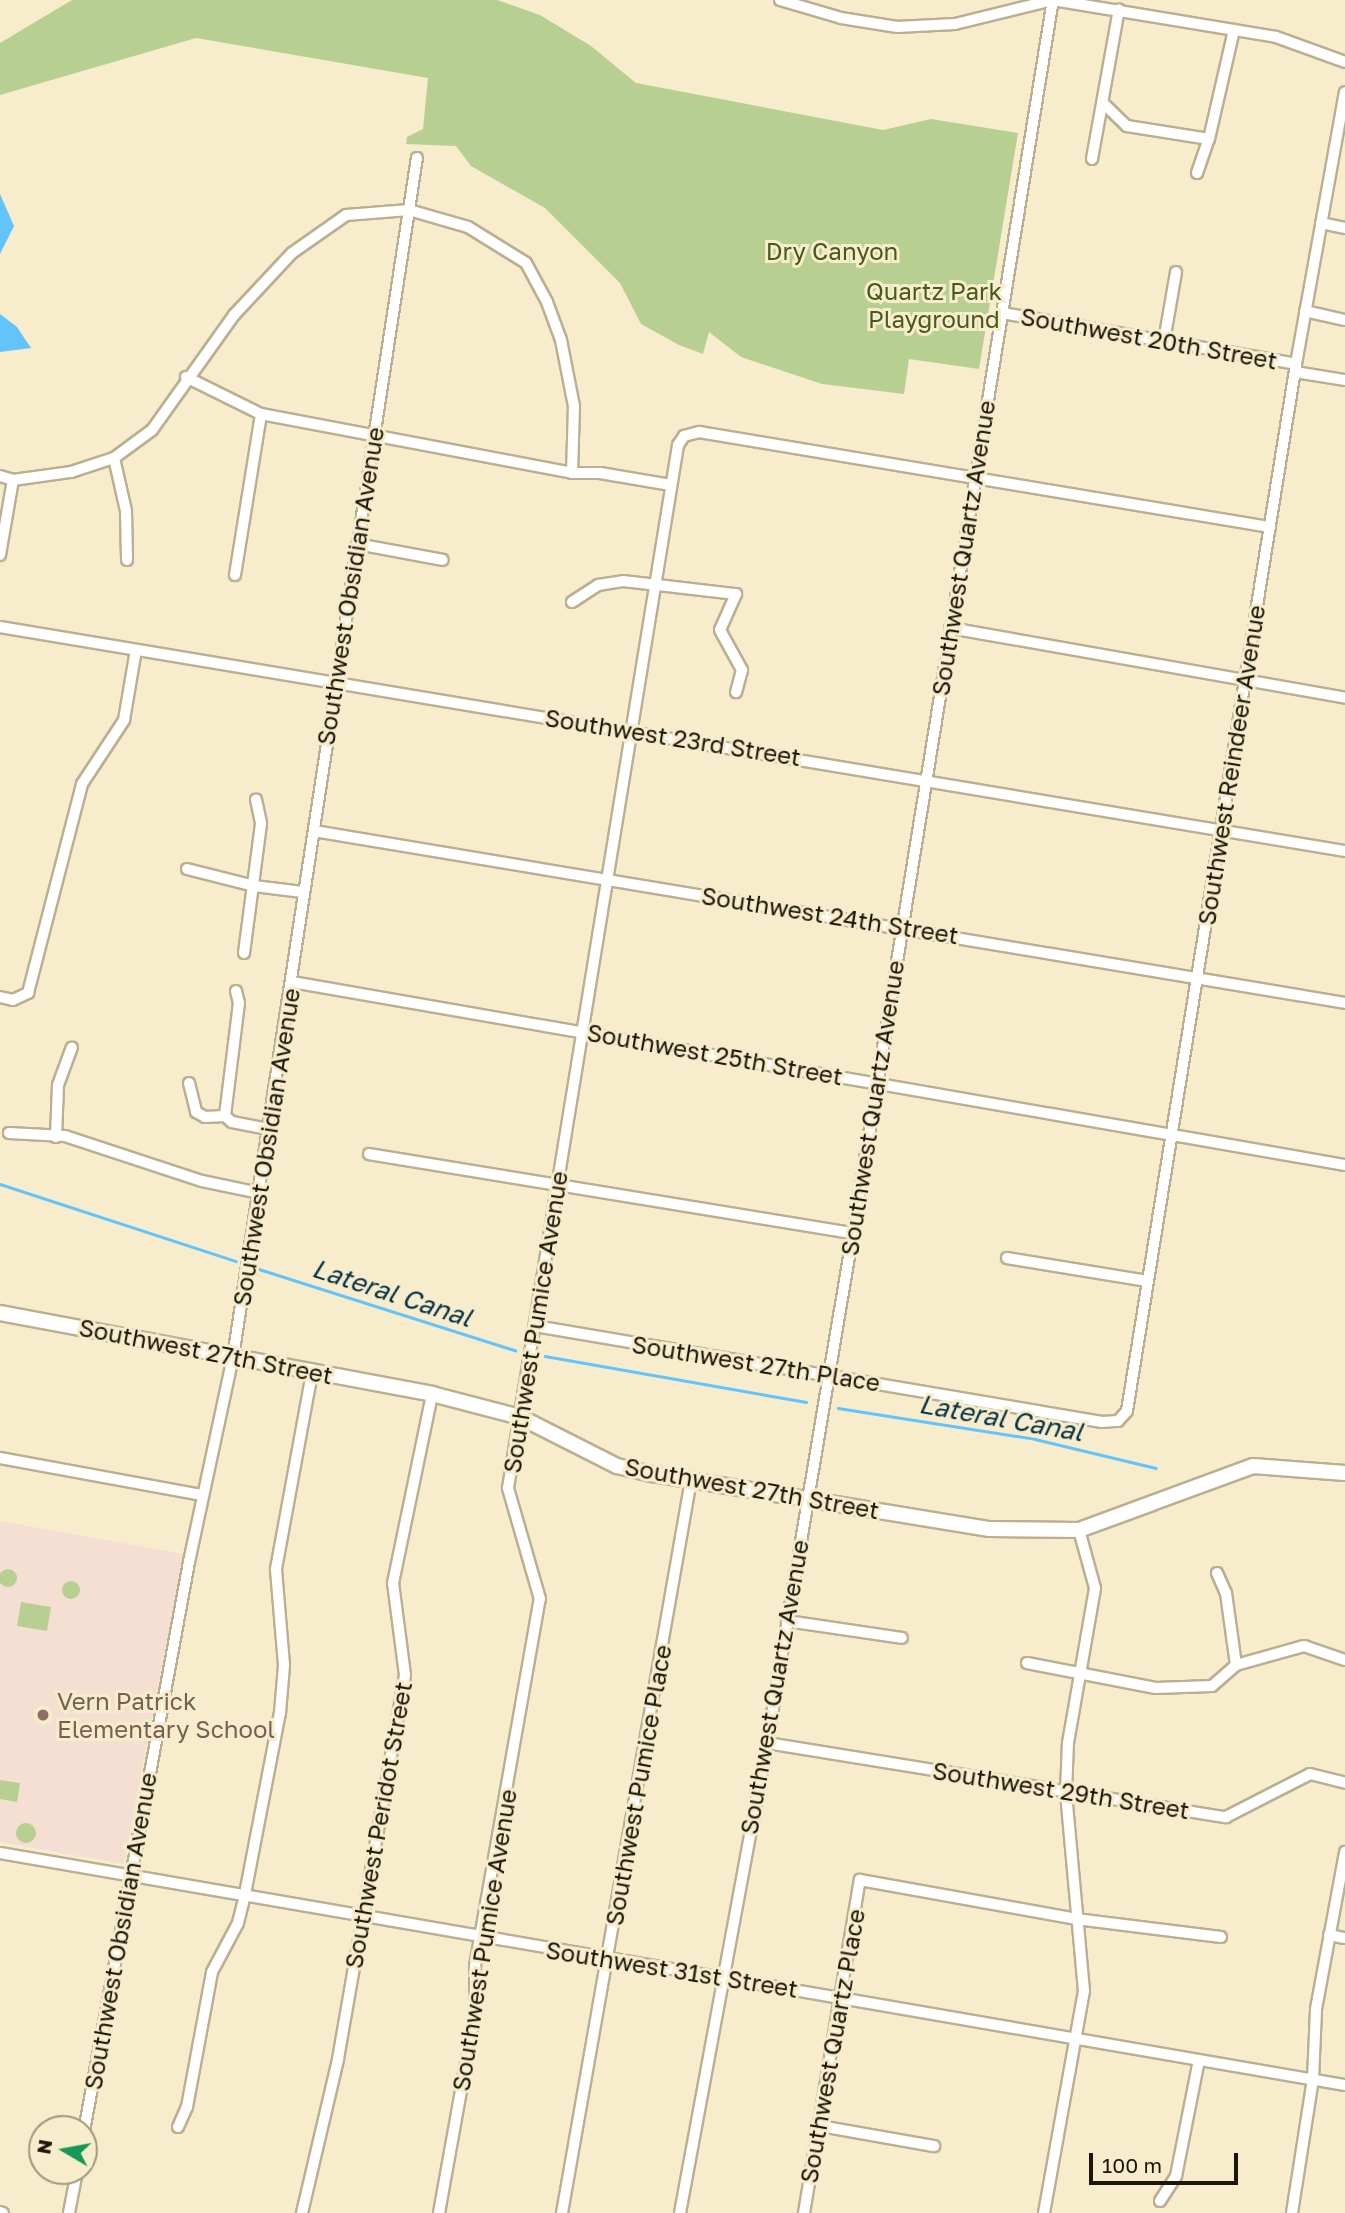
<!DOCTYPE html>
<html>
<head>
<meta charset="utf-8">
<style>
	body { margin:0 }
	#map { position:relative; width:1345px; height:2213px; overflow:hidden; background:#f7edcc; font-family:"Golos Text",sans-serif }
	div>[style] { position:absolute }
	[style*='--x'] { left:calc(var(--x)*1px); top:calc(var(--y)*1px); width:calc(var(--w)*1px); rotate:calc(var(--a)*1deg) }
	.education>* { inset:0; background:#f5ded2 }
	.green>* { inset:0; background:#b8cf92 }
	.round { border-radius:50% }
	.water>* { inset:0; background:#62c4fb }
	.stream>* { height:2.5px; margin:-1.25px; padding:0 1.25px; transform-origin:1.25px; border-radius:1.25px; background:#62c4fb }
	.roads { filter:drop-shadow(2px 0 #bab091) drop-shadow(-2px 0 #bab091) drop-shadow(0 2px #bab091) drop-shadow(0 -2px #bab091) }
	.minor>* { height:10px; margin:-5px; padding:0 5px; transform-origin:5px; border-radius:5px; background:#fff }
	.major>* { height:14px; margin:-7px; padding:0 7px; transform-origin:7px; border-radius:7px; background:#fff }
	.dots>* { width:19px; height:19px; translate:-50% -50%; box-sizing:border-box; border:4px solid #f7edcc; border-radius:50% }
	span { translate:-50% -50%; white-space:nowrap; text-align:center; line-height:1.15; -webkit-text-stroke:6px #f7edcc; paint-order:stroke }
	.park-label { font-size:24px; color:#465a1c }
	.street-label { font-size:24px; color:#1b170b }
	.education-label { font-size:24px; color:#785e54 }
	.left { translate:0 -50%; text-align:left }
	.water-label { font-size:26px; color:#053248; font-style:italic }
	.north { position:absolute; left:28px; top:2115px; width:70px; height:70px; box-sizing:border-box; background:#f7edcc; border:2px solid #9f977f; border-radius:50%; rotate:280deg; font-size:19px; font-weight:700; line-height:28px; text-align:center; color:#1b170b }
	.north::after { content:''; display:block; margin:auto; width:24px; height:32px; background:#169857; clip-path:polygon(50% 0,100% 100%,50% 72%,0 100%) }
	.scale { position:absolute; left:1089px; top:2153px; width:149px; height:32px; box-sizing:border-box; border:4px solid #1b170b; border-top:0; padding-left:9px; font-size:21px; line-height:24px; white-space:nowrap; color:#1b170b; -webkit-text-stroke:5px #f7edcc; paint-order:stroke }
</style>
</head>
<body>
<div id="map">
	<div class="education">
		<i style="clip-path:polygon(0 1521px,183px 1554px,124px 1864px,0 1842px)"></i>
	</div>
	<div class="green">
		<i style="clip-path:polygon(72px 0,497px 0,540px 15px,591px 46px,636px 83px,883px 130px,931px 119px,1018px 133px,979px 369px,909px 359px,904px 394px,822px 384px,741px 357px,709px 332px,703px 354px,679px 345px,641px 324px,620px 283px,545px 208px,471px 166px,456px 146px,406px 144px,407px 137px,423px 129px,428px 78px,196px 38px,0 95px,0 43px)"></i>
		<i class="round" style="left:-1px;top:1569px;width:18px;height:18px"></i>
		<i class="round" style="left:62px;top:1581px;width:18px;height:18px"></i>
		<i style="clip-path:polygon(21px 1602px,51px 1607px,47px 1631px,17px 1626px)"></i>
		<i style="clip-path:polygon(0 1780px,20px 1783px,17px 1802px,0 1799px)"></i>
		<i class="round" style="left:16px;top:1823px;width:20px;height:20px"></i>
	</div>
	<div class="water">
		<i style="clip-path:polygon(0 194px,14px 226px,0 254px)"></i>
		<i style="clip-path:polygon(0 314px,17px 327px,31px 348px,0 352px)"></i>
	</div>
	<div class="stream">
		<i style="--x:0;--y:1184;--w:248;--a:18.1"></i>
		<i style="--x:259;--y:1269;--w:269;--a:17.6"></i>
		<i style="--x:545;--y:1356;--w:265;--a:10"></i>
		<i style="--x:838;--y:1408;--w:199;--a:8.9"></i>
		<i style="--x:1035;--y:1439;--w:124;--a:13.5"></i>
	</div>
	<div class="roads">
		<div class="minor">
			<i style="--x:780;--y:0;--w:64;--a:16.4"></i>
			<i style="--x:841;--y:18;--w:57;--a:9.1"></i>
			<i style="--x:897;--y:27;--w:58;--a:-3"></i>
			<i style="--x:955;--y:24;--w:101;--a:-13.8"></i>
			<i style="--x:1053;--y:0;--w:226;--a:9.4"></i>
			<i style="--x:1276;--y:37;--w:73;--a:19.9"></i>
			<i style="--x:1104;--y:104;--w:32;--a:44"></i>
			<i style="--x:1127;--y:126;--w:83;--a:9"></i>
			<i style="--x:1092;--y:159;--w:152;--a:-79.8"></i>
			<i style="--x:1197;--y:173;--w:36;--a:-71"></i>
			<i style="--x:1209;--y:139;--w:112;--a:-77.1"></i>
			<i style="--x:1321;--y:223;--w:25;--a:12"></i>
			<i style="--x:1305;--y:311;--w:41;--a:12.7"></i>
			<i style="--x:1002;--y:313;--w:298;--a:9.8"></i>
			<i style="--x:1164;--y:341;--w:70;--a:-80.1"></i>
			<i style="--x:1295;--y:372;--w:51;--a:9.1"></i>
			<i style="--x:186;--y:377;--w:84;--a:26.3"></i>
			<i style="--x:261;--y:414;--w:317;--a:10.7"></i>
			<i style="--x:572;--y:473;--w:28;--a:0"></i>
			<i style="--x:600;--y:473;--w:72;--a:9.6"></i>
			<i style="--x:114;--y:458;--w:54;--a:77.2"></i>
			<i style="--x:126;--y:511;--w:49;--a:88.8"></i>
			<i style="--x:0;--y:476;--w:14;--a:17"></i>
			<i style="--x:13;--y:480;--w:59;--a:-7.9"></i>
			<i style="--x:71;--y:472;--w:45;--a:-18"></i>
			<i style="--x:114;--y:458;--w:47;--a:-36.4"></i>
			<i style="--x:152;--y:430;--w:141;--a:-54.5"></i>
			<i style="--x:234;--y:315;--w:85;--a:-46.9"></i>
			<i style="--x:292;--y:253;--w:66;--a:-35.1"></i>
			<i style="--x:346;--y:215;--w:63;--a:-4.5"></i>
			<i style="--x:409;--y:210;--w:61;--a:16.1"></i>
			<i style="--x:468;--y:227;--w:68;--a:31.8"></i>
			<i style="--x:526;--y:263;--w:44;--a:61.7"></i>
			<i style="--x:547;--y:302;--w:40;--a:69.8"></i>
			<i style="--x:561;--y:340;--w:67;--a:78.9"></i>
			<i style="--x:574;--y:406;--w:67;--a:91.7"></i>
			<i style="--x:357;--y:544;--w:87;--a:10.5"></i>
			<i style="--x:0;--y:555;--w:76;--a:-80.2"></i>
			<i style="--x:235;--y:575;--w:163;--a:-80.8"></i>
			<i style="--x:572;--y:602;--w:31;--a:-33"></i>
			<i style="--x:598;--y:585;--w:25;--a:-9"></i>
			<i style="--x:623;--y:581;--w:114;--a:6.6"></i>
			<i style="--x:736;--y:594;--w:39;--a:114"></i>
			<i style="--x:720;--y:630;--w:46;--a:61.2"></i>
			<i style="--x:742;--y:670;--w:23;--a:105"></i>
			<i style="--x:0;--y:627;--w:1364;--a:9.46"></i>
			<i style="--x:950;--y:628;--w:401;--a:10"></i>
			<i style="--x:314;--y:831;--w:1045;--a:9.47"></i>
			<i style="--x:187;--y:869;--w:69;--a:14.2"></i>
			<i style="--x:254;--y:886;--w:49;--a:7"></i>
			<i style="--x:244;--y:953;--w:131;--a:-82.5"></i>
			<i style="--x:261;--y:823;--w:24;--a:-102"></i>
			<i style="--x:292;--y:982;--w:1069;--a:9.86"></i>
			<i style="--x:236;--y:991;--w:12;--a:76"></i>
			<i style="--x:239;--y:1003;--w:114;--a:97.1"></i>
			<i style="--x:225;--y:1116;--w:9;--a:41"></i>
			<i style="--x:232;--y:1122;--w:38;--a:11"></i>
			<i style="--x:0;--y:997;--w:13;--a:13"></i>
			<i style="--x:13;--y:1000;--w:17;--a:-25"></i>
			<i style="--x:28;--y:993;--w:216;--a:-75.5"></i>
			<i style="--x:82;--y:784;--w:77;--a:-56.7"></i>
			<i style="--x:124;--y:720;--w:71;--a:-80.3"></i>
			<i style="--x:189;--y:1083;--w:30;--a:76"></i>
			<i style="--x:196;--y:1112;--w:10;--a:29"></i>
			<i style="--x:205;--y:1117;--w:20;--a:-3"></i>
			<i style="--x:9;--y:1133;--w:56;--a:3.1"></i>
			<i style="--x:65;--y:1136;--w:144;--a:18.2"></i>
			<i style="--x:202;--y:1181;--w:58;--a:11.9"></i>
			<i style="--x:56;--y:1137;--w:52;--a:-87.8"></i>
			<i style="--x:58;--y:1085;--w:40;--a:-69.8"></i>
			<i style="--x:369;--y:1154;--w:490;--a:9.3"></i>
			<i style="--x:1007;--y:1258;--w:142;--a:9.3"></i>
			<i style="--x:535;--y:1326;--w:575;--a:9.61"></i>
			<i style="--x:1102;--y:1422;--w:16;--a:-4"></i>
			<i style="--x:1118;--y:1421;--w:13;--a:-48"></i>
			<i style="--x:1127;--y:1411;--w:1061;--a:-80.83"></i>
			<i style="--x:1296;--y:364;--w:276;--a:-79.8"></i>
			<i style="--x:0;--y:1458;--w:205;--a:10.4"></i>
			<i style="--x:1217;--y:1573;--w:22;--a:66"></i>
			<i style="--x:1226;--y:1593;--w:73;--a:82.1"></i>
			<i style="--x:787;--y:1621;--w:116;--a:8.4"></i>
			<i style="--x:1027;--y:1663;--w:131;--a:11"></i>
			<i style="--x:1156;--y:1688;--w:56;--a:-2"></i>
			<i style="--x:1212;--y:1686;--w:32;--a:-41"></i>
			<i style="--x:1236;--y:1665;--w:71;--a:-15.6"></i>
			<i style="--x:1304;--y:1646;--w:43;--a:18.9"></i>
			<i style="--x:767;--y:1743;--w:465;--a:9.2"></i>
			<i style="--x:1226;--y:1817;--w:94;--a:-27.1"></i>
			<i style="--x:1310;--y:1774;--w:36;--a:14"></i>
			<i style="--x:0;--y:1853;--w:1365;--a:9.79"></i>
			<i style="--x:1329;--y:1935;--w:16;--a:11"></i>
			<i style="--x:820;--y:2126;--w:116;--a:10"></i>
			<i style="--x:178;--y:2127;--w:22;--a:-66"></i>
			<i style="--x:187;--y:2107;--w:137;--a:-79.5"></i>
			<i style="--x:212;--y:1972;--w:55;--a:-62"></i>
			<i style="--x:238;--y:1923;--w:30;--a:-76"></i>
			<i style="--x:245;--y:1894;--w:184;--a:-79.1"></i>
			<i style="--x:280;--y:1713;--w:48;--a:-85.2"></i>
			<i style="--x:284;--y:1665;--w:96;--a:-94.8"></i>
			<i style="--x:276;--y:1569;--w:200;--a:-79.6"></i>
			<i style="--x:84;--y:2131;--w:579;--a:-79.54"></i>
			<i style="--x:189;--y:1562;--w:210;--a:-77.9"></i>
			<i style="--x:233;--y:1357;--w:1213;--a:-81.28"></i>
			<i style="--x:1160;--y:2201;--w:30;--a:-57"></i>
			<i style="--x:1176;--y:2176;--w:118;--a:-78.8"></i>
			<i style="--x:0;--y:2212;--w:3;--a:18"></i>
			<i style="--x:69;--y:2213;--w:43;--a:-79.2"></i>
			<i style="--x:302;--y:2213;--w:158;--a:-76.8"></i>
			<i style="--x:338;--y:2059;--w:390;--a:-80.1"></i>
			<i style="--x:405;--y:1675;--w:93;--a:-97.4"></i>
			<i style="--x:393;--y:1583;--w:193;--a:-78.3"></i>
			<i style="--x:439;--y:2213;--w:203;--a:-79.8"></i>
			<i style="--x:475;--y:2013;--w:47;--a:-90"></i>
			<i style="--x:475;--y:1966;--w:373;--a:-80"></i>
			<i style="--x:540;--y:1599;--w:116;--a:-106.1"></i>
			<i style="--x:508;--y:1488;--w:1057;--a:-80.74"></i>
			<i style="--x:678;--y:445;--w:11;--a:-56"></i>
			<i style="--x:684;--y:436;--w:16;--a:-15"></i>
			<i style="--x:699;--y:432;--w:579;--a:9.45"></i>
			<i style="--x:562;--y:2213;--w:744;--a:-80.02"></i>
			<i style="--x:680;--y:2213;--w:478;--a:-79.5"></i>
			<i style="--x:767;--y:1743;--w:517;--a:-80.43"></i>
			<i style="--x:853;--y:1233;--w:1249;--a:-80.79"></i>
			<i style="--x:804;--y:2213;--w:338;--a:-80.5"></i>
			<i style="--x:860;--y:1880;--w:219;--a:10.2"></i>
			<i style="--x:1076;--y:1919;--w:146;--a:7.1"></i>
			<i style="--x:1044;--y:2213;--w:226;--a:-79.8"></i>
			<i style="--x:1084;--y:1991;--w:200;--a:-95.2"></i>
			<i style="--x:1066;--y:1792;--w:49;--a:-87.7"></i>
			<i style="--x:1068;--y:1743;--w:157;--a:-80.1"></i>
			<i style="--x:1095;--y:1588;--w:60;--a:-105.4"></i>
			<i style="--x:1292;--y:2213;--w:136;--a:-81.1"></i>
			<i style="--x:1313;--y:2079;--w:70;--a:-87.5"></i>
			<i style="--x:1316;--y:2009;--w:160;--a:-79.5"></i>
		</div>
		<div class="major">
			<i style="--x:0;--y:1313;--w:440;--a:10.6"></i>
			<i style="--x:432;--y:1394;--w:91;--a:14.6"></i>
			<i style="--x:520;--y:1417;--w:109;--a:26.8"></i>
			<i style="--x:617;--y:1466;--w:37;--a:13"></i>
			<i style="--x:653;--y:1474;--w:341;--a:9.3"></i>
			<i style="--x:990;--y:1529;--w:89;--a:0.6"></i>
			<i style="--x:1079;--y:1530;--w:185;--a:-20.2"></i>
			<i style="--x:1253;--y:1466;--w:92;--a:4.4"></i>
		</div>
	</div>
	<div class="dots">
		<i style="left:43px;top:1715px;background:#8d6e63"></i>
	</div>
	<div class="park-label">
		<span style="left:832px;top:251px">Dry Canyon</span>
		<span style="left:934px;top:305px">Quartz Park<br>Playground</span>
	</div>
	<div class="street-label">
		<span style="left:1149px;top:338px;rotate:10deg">Southwest 20th Street</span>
		<span style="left:963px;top:548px;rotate:-81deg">Southwest Quartz Avenue</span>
		<span style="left:350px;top:586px;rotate:-81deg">Southwest Obsidian Avenue</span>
		<span style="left:673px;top:737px;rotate:9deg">Southwest 23rd Street</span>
		<span style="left:1231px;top:765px;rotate:-81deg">Southwest Reindeer Avenue</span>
		<span style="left:830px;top:915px;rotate:9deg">Southwest 24th Street</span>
		<span style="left:715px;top:1054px;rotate:10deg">Southwest 25th Street</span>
		<span style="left:872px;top:1108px;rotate:-81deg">Southwest Quartz Avenue</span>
		<span style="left:266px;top:1147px;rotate:-81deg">Southwest Obsidian Avenue</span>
		<span style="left:535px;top:1322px;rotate:-81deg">Southwest Pumice Avenue</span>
		<span style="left:206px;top:1351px;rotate:11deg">Southwest 27th Street</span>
		<span style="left:756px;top:1363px;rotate:9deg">Southwest 27th Place</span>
		<span style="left:752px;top:1488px;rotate:10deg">Southwest 27th Street</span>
		<span style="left:774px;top:1687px;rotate:-80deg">Southwest Quartz Avenue</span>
		<span style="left:638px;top:1785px;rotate:-80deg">Southwest Pumice Place</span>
		<span style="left:1061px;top:1790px;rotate:9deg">Southwest 29th Street</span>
		<span style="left:378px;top:1825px;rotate:-80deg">Southwest Peridot Street</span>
		<span style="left:120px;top:1931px;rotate:-80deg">Southwest Obsidian Avenue</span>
		<span style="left:484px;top:1940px;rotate:-81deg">Southwest Pumice Avenue</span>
		<span style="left:672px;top:1969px;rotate:9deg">Southwest 31st Street</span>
		<span style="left:832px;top:2046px;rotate:-80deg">Southwest Quartz Place</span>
	</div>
	<div class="education-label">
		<span class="left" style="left:57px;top:1715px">Vern Patrick<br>Elementary School</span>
	</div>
	<div class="water-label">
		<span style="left:392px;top:1293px;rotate:18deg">Lateral Canal</span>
		<span style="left:1001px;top:1418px;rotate:10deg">Lateral Canal</span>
	</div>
	<div class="north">N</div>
	<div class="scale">100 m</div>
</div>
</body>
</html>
